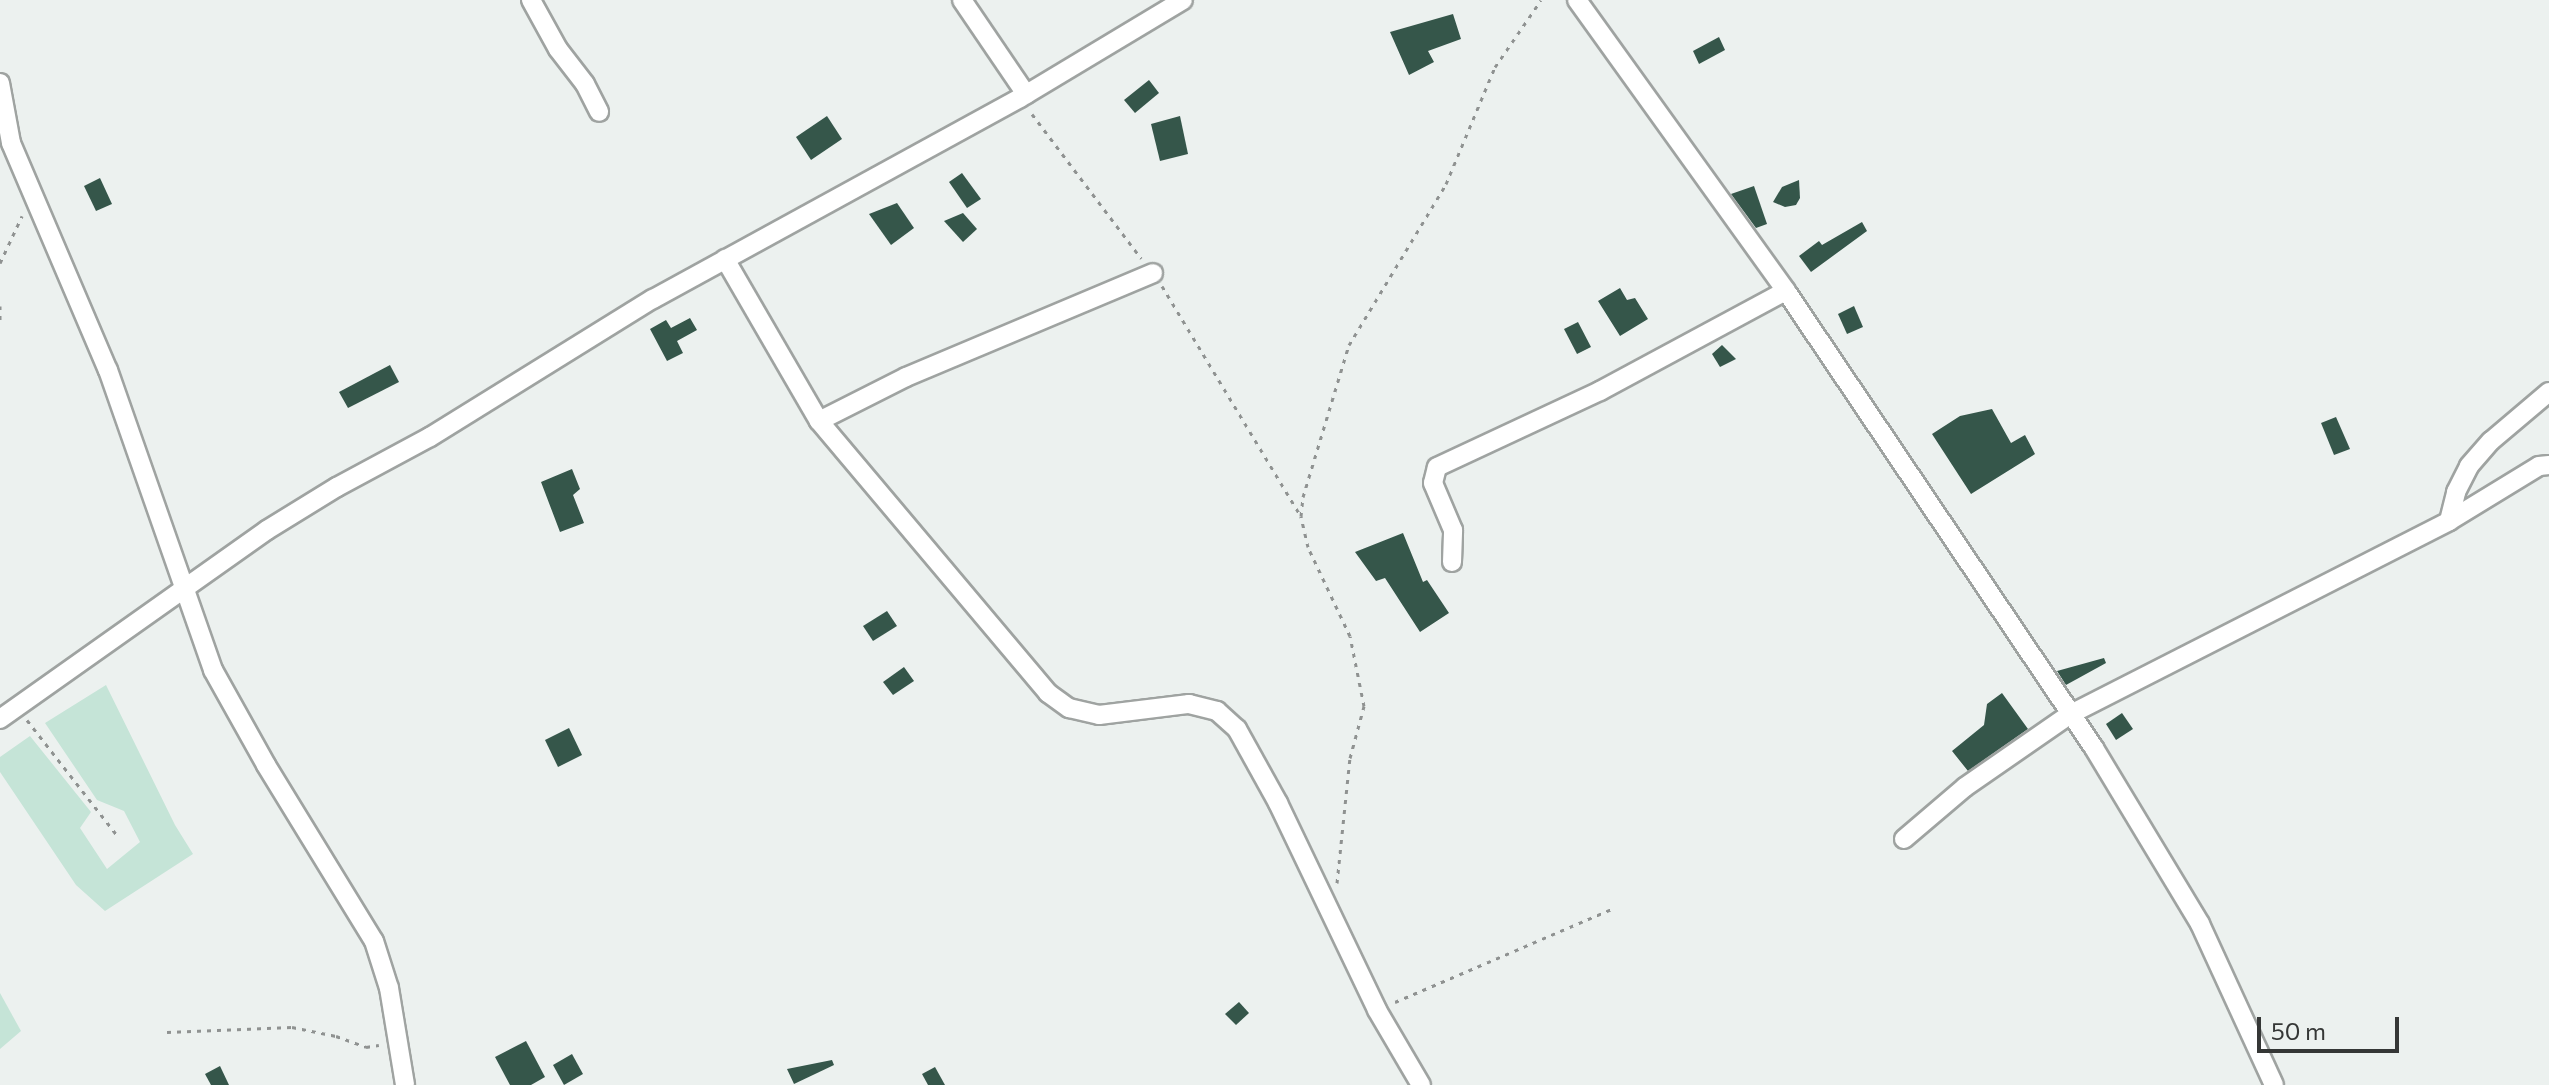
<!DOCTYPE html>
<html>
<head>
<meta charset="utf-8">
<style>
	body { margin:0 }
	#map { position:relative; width:2549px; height:1085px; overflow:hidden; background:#ecf1ef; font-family:Commissioner,sans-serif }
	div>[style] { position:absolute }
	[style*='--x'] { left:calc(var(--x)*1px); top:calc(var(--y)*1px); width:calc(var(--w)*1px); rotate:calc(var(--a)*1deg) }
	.green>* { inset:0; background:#c5e4d7 }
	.building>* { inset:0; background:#35564a }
	.path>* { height:3px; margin-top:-1.5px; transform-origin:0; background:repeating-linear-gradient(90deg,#8f9291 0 4px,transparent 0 10px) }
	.roads { filter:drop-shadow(2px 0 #9fa3a1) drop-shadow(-2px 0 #9fa3a1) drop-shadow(0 2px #9fa3a1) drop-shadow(0 -2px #9fa3a1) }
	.minor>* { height:18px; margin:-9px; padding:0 9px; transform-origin:9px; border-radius:9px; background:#fff }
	span { translate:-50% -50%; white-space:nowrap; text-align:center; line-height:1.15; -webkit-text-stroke:8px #ecf1ef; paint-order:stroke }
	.scale { position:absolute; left:2257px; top:1017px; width:142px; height:36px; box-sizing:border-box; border:4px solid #353736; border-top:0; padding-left:10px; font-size:24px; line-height:28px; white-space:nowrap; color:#353736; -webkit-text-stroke:6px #ecf1ef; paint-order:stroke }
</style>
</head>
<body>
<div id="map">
	<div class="green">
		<i style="clip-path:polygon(106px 685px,175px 825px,193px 854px,105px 911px,76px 885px,0 772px,0 757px,30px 736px,91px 812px,80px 828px,107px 869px,140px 842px,124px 811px,97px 800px,45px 723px)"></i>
		<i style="clip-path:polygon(0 993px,21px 1031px,0 1049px)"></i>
	</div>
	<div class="building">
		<i style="clip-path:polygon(1453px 14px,1461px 39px,1428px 51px,1434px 62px,1409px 75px,1390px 32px)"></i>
		<i style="clip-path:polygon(1719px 37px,1725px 50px,1699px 64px,1693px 51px)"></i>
		<i style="clip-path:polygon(1149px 80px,1159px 93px,1135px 113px,1124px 100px)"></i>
		<i style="clip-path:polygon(827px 116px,842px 139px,811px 160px,796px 137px)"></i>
		<i style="clip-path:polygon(1180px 116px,1188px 154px,1160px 161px,1151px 124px)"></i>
		<i style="clip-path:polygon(962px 173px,981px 199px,967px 208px,949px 182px)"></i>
		<i style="clip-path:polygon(100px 178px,112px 204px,96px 211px,84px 186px)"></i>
		<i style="clip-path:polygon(1799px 180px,1800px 198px,1796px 205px,1785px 207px,1773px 202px,1782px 187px)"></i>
		<i style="clip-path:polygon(1754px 186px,1767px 224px,1756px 228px,1731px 194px)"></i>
		<i style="clip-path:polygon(897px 203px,914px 228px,891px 245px,869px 214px)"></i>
		<i style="clip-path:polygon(963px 213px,977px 229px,963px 242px,944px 221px)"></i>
		<i style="clip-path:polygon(1862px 222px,1867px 231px,1811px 272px,1799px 256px,1819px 241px,1822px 245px)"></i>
		<i style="clip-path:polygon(1620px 288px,1627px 300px,1635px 298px,1648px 319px,1620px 336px,1598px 301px)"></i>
		<i style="clip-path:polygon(1854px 306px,1863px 327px,1847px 334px,1838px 314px)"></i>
		<i style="clip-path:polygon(690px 318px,697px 330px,677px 341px,683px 353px,667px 361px,650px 329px,666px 320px,671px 328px)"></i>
		<i style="clip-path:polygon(1578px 322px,1591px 347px,1577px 354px,1564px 329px)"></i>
		<i style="clip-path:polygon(1722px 345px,1736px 359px,1720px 367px,1712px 354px)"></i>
		<i style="clip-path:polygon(390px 365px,399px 382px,348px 408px,339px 392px)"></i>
		<i style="clip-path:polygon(1992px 409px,2011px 443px,2025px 435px,2035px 454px,1971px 494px,1932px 434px,1960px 416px)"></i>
		<i style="clip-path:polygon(2336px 417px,2350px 449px,2334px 455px,2321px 423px)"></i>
		<i style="clip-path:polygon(572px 469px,580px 489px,573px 495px,584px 523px,560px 532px,541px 482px)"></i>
		<i style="clip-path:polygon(1403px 533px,1423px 582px,1427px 580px,1449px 613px,1420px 632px,1385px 578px,1376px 581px,1355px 552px)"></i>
		<i style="clip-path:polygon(887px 611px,897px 626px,873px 641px,863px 626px)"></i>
		<i style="clip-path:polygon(2104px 658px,2106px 663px,2066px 685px,2057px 671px)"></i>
		<i style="clip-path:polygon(904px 667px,914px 681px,893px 695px,883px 682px)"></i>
		<i style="clip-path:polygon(2002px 693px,2028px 729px,1968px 771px,1952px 751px,1984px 725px,1987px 704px)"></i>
		<i style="clip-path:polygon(2122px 713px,2133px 729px,2116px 740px,2106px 724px)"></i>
		<i style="clip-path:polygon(569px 728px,582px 755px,558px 767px,545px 740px)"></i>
		<i style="clip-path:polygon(1239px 1002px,1249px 1013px,1236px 1025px,1225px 1014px)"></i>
		<i style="clip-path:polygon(526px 1041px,545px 1077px,531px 1085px,510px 1085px,495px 1057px)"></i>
		<i style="clip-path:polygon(572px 1054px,583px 1074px,564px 1085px,553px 1065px)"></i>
		<i style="clip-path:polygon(832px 1060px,834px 1065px,794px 1084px,787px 1069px)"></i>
		<i style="clip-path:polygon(220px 1066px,229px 1085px,211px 1085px,205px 1074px)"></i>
		<i style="clip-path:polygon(935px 1067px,945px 1085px,928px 1085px,922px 1074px)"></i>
	</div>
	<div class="path">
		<i style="--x:1032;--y:114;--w:181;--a:52.9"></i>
		<i style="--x:0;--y:263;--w:52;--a:-64.9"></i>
		<i style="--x:1162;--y:286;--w:269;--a:58.9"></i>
		<i style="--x:0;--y:306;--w:19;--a:90"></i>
		<i style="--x:27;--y:720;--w:145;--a:52"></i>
		<i style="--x:1337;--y:883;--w:126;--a:-84.1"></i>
		<i style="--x:1350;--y:758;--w:54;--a:-74.9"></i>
		<i style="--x:1364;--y:706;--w:71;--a:-101.3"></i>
		<i style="--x:1350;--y:636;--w:98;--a:-115.3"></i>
		<i style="--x:1308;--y:547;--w:32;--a:-103"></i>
		<i style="--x:1301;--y:516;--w:19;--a:-84"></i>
		<i style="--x:1303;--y:497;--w:159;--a:-73.2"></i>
		<i style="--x:1349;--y:345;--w:188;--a:-58.9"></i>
		<i style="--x:1446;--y:184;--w:127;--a:-67.3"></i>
		<i style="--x:1495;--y:67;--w:81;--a:-55.5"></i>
		<i style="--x:1395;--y:1002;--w:238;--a:-23.2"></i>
		<i style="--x:167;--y:1032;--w:125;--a:-2.3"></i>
		<i style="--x:292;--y:1027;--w:45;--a:11.6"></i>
		<i style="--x:336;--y:1036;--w:32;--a:20"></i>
		<i style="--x:366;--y:1047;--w:13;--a:-9"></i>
	</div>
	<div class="roads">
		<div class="minor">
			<i style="--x:531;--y:0;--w:56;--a:61.1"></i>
			<i style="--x:558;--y:49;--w:44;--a:52.4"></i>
			<i style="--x:585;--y:84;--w:31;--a:63"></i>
			<i style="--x:962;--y:0;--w:114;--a:55.8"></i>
			<i style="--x:1577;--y:0;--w:358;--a:54.3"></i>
			<i style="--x:1786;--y:291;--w:551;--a:56.02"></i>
			<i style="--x:2094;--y:748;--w:205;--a:58.9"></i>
			<i style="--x:2200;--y:924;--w:177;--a:65.3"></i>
			<i style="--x:0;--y:83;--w:61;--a:79.6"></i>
			<i style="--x:11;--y:143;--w:247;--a:66.9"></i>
			<i style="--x:108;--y:370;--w:318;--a:70.7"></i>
			<i style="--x:213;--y:670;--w:109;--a:60.8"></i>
			<i style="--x:266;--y:765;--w:206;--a:58.5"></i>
			<i style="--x:374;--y:941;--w:49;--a:72.3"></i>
			<i style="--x:389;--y:988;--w:98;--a:80.6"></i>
			<i style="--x:725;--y:259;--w:187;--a:59.9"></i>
			<i style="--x:819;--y:421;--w:356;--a:49.9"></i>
			<i style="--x:1048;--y:693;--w:26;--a:36"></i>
			<i style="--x:1069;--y:708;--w:31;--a:13"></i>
			<i style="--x:1099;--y:715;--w:91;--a:-7"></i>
			<i style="--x:1189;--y:704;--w:29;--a:14"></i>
			<i style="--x:1217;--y:711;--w:27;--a:42"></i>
			<i style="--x:1237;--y:729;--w:85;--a:61"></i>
			<i style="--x:1278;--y:803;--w:229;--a:64.4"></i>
			<i style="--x:1377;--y:1010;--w:87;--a:59.6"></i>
			<i style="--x:819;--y:421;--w:97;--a:-26.8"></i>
			<i style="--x:906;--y:377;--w:268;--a:-22.8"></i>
			<i style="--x:2449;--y:521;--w:30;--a:-76"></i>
			<i style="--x:2456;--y:492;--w:29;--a:-63"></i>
			<i style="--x:2469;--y:466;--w:33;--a:-49"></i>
			<i style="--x:2491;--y:441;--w:76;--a:-40.2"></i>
			<i style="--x:1452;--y:562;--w:32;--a:-88"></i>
			<i style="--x:1453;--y:530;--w:51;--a:-113.1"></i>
			<i style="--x:1433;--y:483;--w:16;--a:-76"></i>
			<i style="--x:1437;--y:467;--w:180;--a:-25"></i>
			<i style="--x:1600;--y:391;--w:211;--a:-28.3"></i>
			<i style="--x:0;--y:719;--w:327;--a:-35.3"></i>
			<i style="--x:267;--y:530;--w:82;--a:-31.6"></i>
			<i style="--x:337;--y:487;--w:106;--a:-28.3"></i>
			<i style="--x:430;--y:437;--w:262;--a:-31.8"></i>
			<i style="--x:653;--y:299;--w:418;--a:-28.7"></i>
			<i style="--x:1020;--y:98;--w:190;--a:-31"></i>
			<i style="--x:1904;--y:839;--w:80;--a:-40.4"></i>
			<i style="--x:1965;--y:787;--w:126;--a:-34.7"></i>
			<i style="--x:2069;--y:715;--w:427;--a:-27"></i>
			<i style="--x:2449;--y:521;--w:105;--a:-31.4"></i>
			<i style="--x:2539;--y:466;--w:10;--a:-6"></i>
		</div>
	</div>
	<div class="scale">50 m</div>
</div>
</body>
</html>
